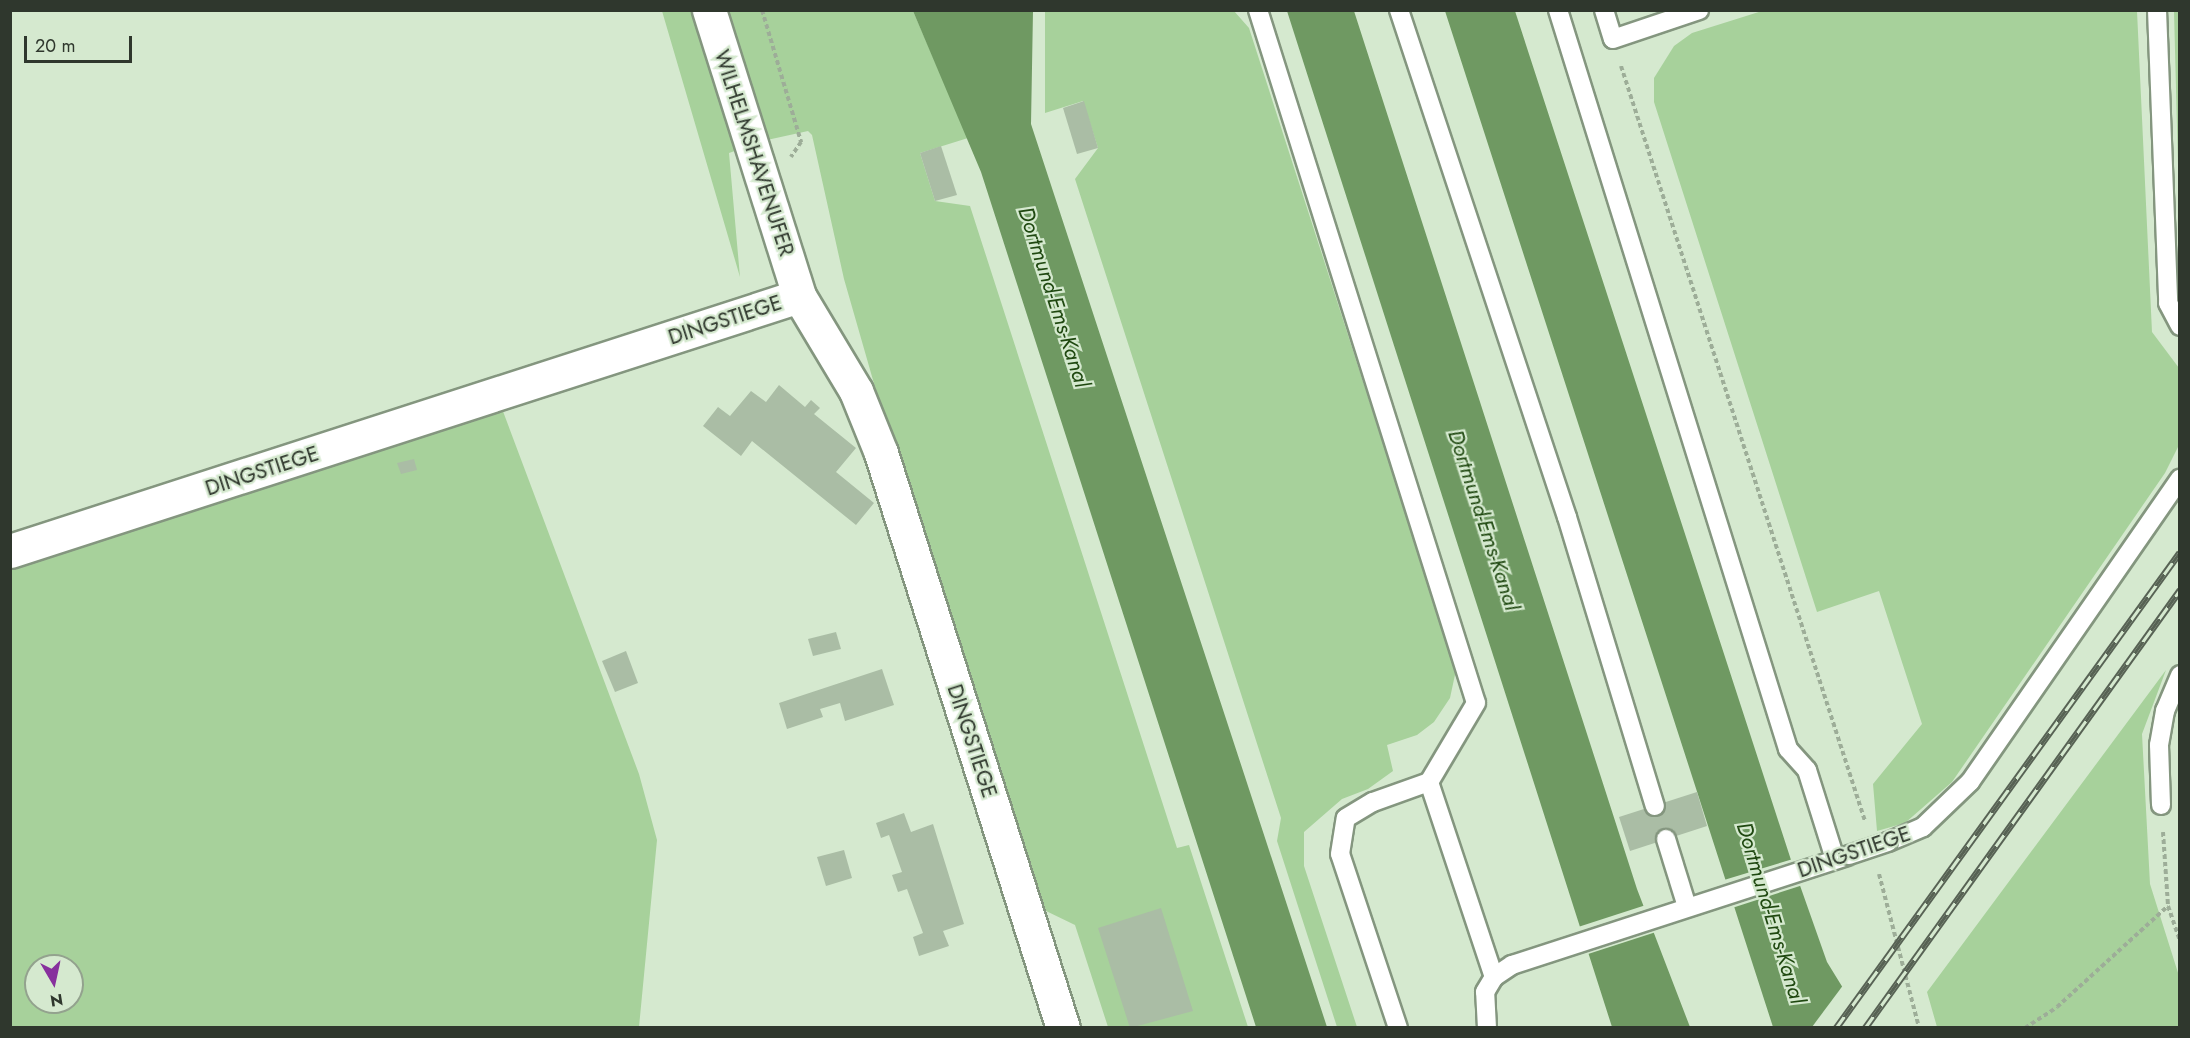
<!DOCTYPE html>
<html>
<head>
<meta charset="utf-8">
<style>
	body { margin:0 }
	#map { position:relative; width:2190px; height:1038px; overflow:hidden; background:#d5e9cf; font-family:Jost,sans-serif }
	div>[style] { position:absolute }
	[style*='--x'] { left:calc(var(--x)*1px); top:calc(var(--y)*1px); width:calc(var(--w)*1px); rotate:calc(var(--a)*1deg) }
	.green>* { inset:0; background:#a7d19b }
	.water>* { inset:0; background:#6f9962 }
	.pier>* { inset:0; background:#d5e9cf }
	.building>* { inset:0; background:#aabda5 }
	.path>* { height:4px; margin-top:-2px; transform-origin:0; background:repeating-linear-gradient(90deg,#9dad98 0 4.5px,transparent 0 7.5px) }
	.roads { filter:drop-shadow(2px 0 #84967f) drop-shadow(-2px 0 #84967f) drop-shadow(0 2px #84967f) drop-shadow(0 -2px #84967f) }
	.lane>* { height:18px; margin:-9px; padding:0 9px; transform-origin:9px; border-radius:9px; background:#fff }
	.street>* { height:33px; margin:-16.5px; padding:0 16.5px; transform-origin:16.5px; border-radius:16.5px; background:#fff }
	.rail>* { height:7px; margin-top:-3.5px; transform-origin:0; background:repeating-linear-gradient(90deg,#d5e9cf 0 14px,#576254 0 28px); box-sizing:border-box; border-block:2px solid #576254 }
	.bridges { filter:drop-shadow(2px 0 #84967f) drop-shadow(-2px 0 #84967f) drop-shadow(0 2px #84967f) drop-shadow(0 -2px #84967f) }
	.lane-bridge>* { height:18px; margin:-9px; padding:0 9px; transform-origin:9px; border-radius:9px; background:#fff }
	span { translate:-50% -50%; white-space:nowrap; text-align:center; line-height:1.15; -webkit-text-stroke:4.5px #d5e9cf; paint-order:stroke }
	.street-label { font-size:21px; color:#2f372d }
	.water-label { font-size:22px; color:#1f4810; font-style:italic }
	.frame { position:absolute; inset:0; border:12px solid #2f372d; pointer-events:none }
	.north { position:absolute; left:24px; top:954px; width:60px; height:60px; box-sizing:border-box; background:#d5e9cf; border:2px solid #93a28e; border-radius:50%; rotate:171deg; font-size:16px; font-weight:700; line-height:24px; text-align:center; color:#2f372d }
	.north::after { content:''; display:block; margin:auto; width:21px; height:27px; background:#87309d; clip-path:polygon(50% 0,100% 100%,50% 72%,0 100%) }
	.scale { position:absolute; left:24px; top:36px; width:108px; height:27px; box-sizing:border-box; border:3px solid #2f372d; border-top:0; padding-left:8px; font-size:18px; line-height:21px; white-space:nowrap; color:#2f372d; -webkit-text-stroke:4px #d5e9cf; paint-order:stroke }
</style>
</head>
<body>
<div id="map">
	<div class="green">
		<i style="clip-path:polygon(662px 11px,913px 11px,968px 138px,920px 153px,935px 201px,970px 206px,1177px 848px,1189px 845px,1248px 1027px,1108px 1027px,1075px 925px,1044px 910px,879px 401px,844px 279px,812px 135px,808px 131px,767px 140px,729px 153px,740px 277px)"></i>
		<i style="clip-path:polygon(1045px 11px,1234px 11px,1249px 28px,1456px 670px,1450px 698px,1434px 722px,1417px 735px,1387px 745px,1393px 771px,1368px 789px,1342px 799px,1304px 832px,1304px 866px,1357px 1027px,1337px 1027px,1277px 841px,1281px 818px,1075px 179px,1098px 148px,1083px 101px,1045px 113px)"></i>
		<i style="clip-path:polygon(1762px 11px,2137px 11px,2152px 332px,2179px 368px,2179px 445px,2165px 473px,1952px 782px,1905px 823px,1877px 831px,1873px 784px,1922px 724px,1879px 591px,1817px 612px,1654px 102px,1654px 78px,1674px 46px,1692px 33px)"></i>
		<i style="clip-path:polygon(2174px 11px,2180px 11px,2179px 205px)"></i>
		<i style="clip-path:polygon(evenodd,501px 406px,639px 774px,657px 840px,639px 1027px,11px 1028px,11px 565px,501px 406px,36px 966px,72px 966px,72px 1002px,36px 1002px,36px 966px)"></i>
		<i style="clip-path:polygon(2166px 670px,2142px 734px,2150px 884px,2179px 976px,2179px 1027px,1937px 1027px,1927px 992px)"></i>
	</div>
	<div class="water">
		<i style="clip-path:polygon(913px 11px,1033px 11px,1031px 124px,1327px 1027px,1256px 1027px,981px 172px)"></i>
		<i style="clip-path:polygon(1287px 11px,1354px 11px,1637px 889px,1690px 1027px,1612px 1027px)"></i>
		<i style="clip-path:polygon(1445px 11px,1515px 11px,1791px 860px,1827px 962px,1867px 1027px,1773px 1027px)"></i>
	</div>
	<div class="pier">
		<i style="clip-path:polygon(1793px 859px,1803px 885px,1732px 908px,1724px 880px)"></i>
		<i style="clip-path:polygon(1646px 905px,1656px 932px,1585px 955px,1575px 928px)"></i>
		<i style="clip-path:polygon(1844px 984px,1870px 1028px,1812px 1027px)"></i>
	</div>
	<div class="building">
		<i style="clip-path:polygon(1084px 101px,1098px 148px,1077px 154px,1063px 108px)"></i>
		<i style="clip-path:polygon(941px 146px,957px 195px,935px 201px,920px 153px)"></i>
		<i style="clip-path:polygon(779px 385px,805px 407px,811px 400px,820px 408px,814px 414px,856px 448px,836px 472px,874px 503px,856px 525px,752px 441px,741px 456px,703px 426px,718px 407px,730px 416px,751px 391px,766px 402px)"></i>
		<i style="clip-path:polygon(414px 459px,417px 470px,401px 474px,397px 463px)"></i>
		<i style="clip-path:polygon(836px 632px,841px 649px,813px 656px,808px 639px)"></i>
		<i style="clip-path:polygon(626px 651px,638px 683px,615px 692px,602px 661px)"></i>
		<i style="clip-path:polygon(882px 669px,894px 705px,845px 721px,840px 703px,820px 709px,823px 717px,787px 729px,779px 703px)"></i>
		<i style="clip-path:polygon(1697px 792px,1707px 826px,1630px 851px,1619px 817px)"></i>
		<i style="clip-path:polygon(904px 813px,911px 832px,933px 824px,964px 924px,943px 931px,949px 946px,919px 956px,913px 937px,923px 933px,907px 889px,898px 892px,892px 875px,902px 872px,889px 835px,881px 838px,876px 823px)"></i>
		<i style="clip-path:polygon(844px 850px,852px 878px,826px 886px,817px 857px)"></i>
		<i style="clip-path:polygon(1161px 908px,1193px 1011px,1130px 1028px,1098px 928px)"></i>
	</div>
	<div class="path">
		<i style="--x:762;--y:10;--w:138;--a:73.5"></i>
		<i style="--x:801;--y:142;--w:18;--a:124"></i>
		<i style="--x:1621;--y:66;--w:793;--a:72.09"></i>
		<i style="--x:2163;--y:832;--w:74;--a:86.1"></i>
		<i style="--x:2168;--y:906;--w:36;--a:71"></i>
		<i style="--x:1879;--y:874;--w:159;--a:75.4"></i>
		<i style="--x:2025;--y:1028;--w:38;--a:-33"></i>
		<i style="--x:2057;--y:1007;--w:150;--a:-42.3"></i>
	</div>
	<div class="roads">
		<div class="lane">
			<i style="--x:1258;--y:10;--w:726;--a:72.54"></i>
			<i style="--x:1476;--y:703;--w:92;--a:120.7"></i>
			<i style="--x:1399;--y:10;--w:534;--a:71.67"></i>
			<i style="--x:1567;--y:517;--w:302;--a:73.1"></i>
			<i style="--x:1558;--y:10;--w:774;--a:72.71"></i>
			<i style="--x:1788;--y:749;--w:28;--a:48"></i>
			<i style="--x:1807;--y:770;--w:93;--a:72.5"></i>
			<i style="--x:1604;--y:10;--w:30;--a:73"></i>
			<i style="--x:1613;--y:39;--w:91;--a:-18.6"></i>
			<i style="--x:2157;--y:10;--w:293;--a:87.8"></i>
			<i style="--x:2168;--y:303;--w:26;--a:62"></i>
			<i style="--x:2161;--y:805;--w:60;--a:-91.9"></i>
			<i style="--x:2159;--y:745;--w:35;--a:-80"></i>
			<i style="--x:2165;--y:711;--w:39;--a:-67"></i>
			<i style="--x:1666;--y:839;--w:71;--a:72.8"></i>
			<i style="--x:1888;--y:842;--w:38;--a:-23"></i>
			<i style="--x:1923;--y:827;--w:65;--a:-43.8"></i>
			<i style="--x:1970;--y:782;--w:369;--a:-55.3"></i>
			<i style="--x:1398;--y:1028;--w:183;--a:-108.4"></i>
			<i style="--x:1340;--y:854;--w:36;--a:-81"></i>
			<i style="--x:1346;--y:818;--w:31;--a:-31"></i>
			<i style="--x:1373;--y:802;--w:59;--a:-19.7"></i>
			<i style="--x:1429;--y:782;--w:206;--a:71.6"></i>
			<i style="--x:1487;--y:1028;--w:36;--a:-93"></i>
			<i style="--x:1485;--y:992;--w:17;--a:-59"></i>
			<i style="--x:1494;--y:977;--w:22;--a:-34"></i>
			<i style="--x:1512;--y:965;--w:352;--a:-18"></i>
		</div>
		<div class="street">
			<i style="--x:709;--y:10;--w:300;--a:72.5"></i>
			<i style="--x:799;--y:296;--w:111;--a:59"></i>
			<i style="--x:856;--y:391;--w:67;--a:68"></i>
			<i style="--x:881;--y:453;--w:603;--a:72.44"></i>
			<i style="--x:10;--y:551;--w:829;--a:-17.91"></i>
		</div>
	</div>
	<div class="rail">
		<i style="--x:1836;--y:1028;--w:587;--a:-54.14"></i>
		<i style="--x:1865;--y:1028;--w:540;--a:-54.28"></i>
	</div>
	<div class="bridges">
		<div class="lane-bridge">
			<i style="--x:1849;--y:855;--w:41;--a:-18.4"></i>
		</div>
	</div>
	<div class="street-label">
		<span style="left:754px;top:153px;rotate:72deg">WILHELMSHAVENUFER</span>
		<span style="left:725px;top:320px;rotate:-18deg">DINGSTIEGE</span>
		<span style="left:262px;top:471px;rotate:-18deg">DINGSTIEGE</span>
		<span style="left:972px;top:741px;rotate:72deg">DINGSTIEGE</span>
		<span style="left:1854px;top:852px;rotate:-19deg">DINGSTIEGE</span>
	</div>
	<div class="water-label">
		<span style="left:1054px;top:297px;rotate:72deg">Dortmund-Ems-Kanal</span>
		<span style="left:1484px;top:520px;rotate:72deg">Dortmund-Ems-Kanal</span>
		<span style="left:1771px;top:913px;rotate:73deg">Dortmund-Ems-Kanal</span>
	</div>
	<div class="frame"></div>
	<div class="north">N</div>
	<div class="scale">20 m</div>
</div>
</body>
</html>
